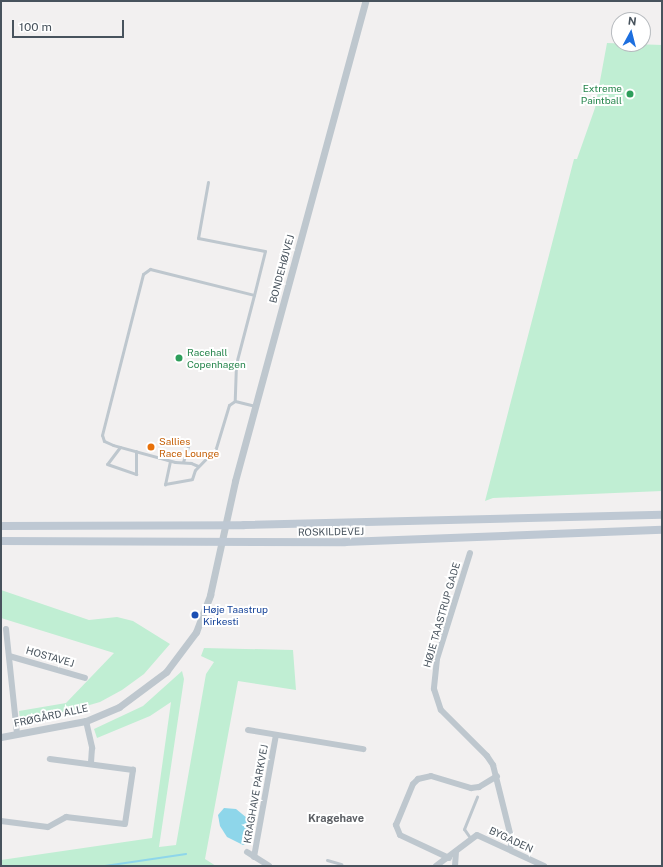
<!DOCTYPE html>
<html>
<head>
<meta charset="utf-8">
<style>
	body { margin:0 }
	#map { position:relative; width:663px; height:867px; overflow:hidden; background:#f2f0f0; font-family:"Public Sans",sans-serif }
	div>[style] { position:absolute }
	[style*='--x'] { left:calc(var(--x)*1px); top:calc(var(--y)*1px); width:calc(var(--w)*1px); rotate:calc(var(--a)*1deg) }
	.green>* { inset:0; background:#c0eed3 }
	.water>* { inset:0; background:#8ed6ea }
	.stream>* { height:2px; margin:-1px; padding:0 1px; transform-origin:1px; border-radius:1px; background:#8ed6ea }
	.service>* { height:3px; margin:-1.5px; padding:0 1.5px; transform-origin:1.5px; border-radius:1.5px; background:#bec7ce }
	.minor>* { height:6px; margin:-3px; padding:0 3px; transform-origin:3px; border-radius:3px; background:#bec7ce }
	.tertiary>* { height:7px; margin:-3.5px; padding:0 3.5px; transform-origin:3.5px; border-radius:3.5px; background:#bec7ce }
	.secondary>* { height:8px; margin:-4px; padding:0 4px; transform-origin:4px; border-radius:4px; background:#bec8d3 }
	.dots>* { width:11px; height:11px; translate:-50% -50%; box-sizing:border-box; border:2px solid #fff; border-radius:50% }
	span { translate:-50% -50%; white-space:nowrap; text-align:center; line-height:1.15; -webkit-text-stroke:4px #fff; paint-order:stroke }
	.leisure-label { font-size:10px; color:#27864d }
	.right { translate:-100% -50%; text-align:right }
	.left { translate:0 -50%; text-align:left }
	.street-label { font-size:10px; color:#48535d }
	.food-label { font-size:10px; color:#c56008 }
	.transit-label { font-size:10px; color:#164399 }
	.neighbourhood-label { font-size:11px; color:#5d6065; font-weight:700 }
	.frame { position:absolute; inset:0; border:2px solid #48535d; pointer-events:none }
	.north { position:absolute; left:611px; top:12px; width:40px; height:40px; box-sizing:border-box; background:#fff; border:1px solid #b6babe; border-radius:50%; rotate:7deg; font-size:11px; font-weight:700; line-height:16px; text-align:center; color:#48535d }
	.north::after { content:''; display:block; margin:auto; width:14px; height:18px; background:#1d6fdf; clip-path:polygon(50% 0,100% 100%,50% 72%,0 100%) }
	.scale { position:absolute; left:12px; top:20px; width:112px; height:18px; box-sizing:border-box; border:2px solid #48535d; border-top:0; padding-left:5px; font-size:12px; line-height:14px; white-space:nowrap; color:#48535d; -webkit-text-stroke:3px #fff; paint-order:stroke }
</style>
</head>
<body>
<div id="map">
	<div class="green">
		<i style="clip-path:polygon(607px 43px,662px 45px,662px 491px,493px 498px,485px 501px,574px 159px,577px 159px,595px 108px)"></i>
		<i style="clip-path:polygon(1px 590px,89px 620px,117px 617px,133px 621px,170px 644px,144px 674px,122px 690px,100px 702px,69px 711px,20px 719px,19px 711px,66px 703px,114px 653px,1px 618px)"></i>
		<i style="clip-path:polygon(204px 648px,293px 650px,296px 690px,238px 681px,205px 859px,216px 866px,1px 866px,1px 860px,152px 838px,171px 702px,150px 716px,97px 738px,94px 729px,143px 706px,182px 671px,184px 679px,159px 847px,176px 845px,206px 674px,214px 662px,201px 656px)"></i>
	</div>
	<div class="water">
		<i style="clip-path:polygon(224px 808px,236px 809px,247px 818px,253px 828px,252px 840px,243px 845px,227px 837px,220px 826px,218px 815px)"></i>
	</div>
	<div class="stream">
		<i style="--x:105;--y:866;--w:82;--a:-8.4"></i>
	</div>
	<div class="service">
		<i style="--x:208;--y:182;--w:57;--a:100.1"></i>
		<i style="--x:198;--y:238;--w:68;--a:11"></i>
		<i style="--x:265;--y:251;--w:45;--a:104"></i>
		<i style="--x:120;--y:447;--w:21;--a:127"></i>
		<i style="--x:107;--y:464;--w:31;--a:19"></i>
		<i style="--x:136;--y:474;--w:23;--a:-90"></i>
		<i style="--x:170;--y:461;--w:24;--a:102"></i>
		<i style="--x:165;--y:484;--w:27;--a:-10"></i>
		<i style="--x:192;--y:479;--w:9;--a:-72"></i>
		<i style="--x:195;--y:470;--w:30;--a:-46"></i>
		<i style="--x:216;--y:448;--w:45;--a:-73.2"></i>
		<i style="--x:229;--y:405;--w:7;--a:-34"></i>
		<i style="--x:235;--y:401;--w:21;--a:14"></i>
		<i style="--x:183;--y:462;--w:22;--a:-72"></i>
		<i style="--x:198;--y:466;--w:8;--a:-157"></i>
		<i style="--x:191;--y:463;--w:16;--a:-176"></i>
		<i style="--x:175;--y:462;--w:64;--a:-164.7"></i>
		<i style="--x:113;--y:445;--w:10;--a:-156"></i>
		<i style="--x:104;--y:441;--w:6;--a:-108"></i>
		<i style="--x:102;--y:435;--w:166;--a:-75.7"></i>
		<i style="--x:143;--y:274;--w:9;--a:-36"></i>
		<i style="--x:150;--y:269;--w:107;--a:14"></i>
		<i style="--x:254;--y:295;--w:71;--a:104.6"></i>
		<i style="--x:236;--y:364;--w:37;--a:92"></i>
		<i style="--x:471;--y:839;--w:12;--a:-125"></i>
		<i style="--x:464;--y:829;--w:35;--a:-68"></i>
		<i style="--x:327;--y:860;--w:15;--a:16"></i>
	</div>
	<div class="minor">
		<i style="--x:470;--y:553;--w:111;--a:107.3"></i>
		<i style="--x:437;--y:659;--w:30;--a:96"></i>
		<i style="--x:434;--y:689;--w:22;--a:72"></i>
		<i style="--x:441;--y:710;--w:65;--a:45"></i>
		<i style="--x:487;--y:756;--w:11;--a:56"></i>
		<i style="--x:493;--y:765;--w:78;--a:76"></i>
		<i style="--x:512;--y:841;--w:8;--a:104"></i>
		<i style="--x:6;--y:629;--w:106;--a:84"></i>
		<i style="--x:9;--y:656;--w:79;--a:16.1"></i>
		<i style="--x:86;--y:721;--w:28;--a:77"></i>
		<i style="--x:92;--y:748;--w:16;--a:94"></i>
		<i style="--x:248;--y:730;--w:117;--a:9.4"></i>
		<i style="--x:1;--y:821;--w:47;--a:7.3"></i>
		<i style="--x:48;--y:827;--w:21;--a:-29"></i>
		<i style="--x:66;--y:817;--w:59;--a:6.8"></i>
		<i style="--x:125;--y:824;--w:55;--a:-81.6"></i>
		<i style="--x:133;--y:770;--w:84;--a:-172.5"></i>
		<i style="--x:247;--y:852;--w:26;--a:32"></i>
		<i style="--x:254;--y:857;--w:124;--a:-79.8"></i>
		<i style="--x:449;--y:858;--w:54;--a:-154.9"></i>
		<i style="--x:400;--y:835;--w:11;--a:-112"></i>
		<i style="--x:396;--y:825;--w:44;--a:-67.5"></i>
		<i style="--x:413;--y:784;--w:7;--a:-45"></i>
		<i style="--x:418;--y:779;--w:13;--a:-13"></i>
		<i style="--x:431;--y:776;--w:42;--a:16.7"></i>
		<i style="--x:471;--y:788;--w:8;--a:-7"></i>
		<i style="--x:479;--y:787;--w:21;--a:-31"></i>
		<i style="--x:436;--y:866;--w:51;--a:-37.1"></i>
		<i style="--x:477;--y:835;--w:74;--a:24.8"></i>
		<i style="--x:455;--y:866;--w:13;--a:-86"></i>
	</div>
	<div class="tertiary">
		<i style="--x:1;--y:737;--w:86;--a:-10.7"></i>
		<i style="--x:86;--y:721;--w:36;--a:-23"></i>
		<i style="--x:119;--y:707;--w:59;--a:-36.7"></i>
		<i style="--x:166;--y:672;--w:50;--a:-53.1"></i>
		<i style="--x:196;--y:632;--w:40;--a:-69"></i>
		<i style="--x:210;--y:595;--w:117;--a:-77.6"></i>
		<i style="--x:235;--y:481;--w:497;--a:-74.8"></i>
	</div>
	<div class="secondary">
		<i style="--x:1;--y:526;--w:243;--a:-0.2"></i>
		<i style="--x:244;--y:525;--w:418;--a:-1.4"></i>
		<i style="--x:1;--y:541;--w:344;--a:0.2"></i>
		<i style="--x:345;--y:542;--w:317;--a:-2.2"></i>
	</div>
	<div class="dots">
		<i style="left:630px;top:94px;background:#2e9e5b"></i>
		<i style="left:179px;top:358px;background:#2e9e5b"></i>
		<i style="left:151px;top:447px;background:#e8710a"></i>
		<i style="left:195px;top:615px;background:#1a4fb4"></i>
	</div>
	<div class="leisure-label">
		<span class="right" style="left:622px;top:94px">Extreme<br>Paintball</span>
		<span class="left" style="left:187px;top:358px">Racehall<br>Copenhagen</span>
	</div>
	<div class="street-label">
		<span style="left:282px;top:269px;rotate:-75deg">BONDEHØJVEJ</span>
		<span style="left:331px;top:532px;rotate:-1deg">ROSKILDEVEJ</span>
		<span style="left:442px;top:615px;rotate:-74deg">HØJE TAASTRUP GADE</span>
		<span style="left:50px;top:657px;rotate:16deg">HOSTAVEJ</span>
		<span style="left:51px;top:716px;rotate:-12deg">FRØGÅRD ALLE</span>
		<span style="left:256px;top:794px;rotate:-80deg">KRAGHAVE PARKVEJ</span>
		<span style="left:511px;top:840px;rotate:25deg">BYGADEN</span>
	</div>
	<div class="food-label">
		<span class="left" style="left:159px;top:447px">Sallies<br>Race Lounge</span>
	</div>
	<div class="transit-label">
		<span class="left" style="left:203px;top:615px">Høje Taastrup<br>Kirkesti</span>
	</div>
	<div class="neighbourhood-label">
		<span style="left:336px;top:818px">Kragehave</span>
	</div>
	<div class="frame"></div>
	<div class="north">N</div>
	<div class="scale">100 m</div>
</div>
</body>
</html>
